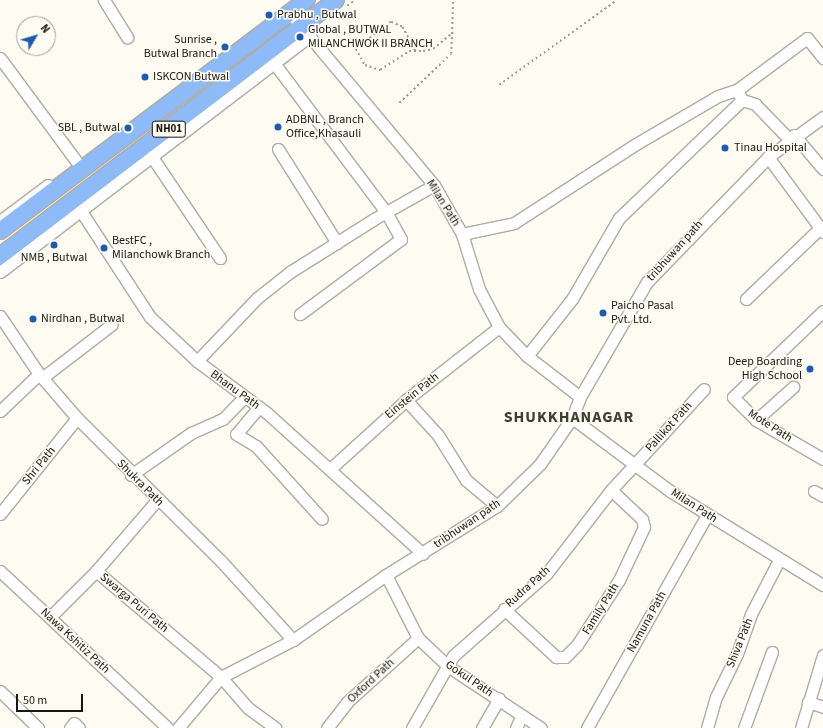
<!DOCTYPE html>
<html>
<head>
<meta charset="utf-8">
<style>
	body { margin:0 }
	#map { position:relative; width:823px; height:728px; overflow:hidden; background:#fdfbf2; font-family:"Source Sans 3",sans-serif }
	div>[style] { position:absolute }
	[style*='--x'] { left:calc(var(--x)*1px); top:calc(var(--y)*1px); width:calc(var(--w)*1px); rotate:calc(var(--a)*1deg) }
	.path>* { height:1.5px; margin-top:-0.75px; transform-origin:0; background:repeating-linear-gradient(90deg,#9d9b95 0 2px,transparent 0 5px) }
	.roads { filter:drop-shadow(1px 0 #aeaca3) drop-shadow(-1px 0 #aeaca3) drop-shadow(0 1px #aeaca3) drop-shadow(0 -1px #aeaca3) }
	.minor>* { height:11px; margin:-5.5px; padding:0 5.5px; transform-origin:5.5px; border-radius:5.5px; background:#fff }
	.highway>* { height:16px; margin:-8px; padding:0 8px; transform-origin:8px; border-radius:8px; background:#8fbaf8 }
	.dots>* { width:11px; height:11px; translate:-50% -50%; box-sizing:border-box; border:2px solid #fdfbf2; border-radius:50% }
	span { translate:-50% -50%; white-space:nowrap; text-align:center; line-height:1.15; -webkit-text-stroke:3px #fdfbf2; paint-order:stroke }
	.shield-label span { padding:1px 3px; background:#fdfbf2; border:1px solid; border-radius:3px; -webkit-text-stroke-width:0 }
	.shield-label { font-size:11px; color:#181714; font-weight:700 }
	.poi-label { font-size:12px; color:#181714 }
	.left { translate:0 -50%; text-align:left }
	.right { translate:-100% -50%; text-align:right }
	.street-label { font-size:12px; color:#181714 }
	.district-label { font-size:16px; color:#3e3d35; font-weight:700; letter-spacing:1px }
	.north { position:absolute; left:16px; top:16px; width:40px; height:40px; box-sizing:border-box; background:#fdfbf2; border:1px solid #a1a099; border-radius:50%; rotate:52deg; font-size:11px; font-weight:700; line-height:16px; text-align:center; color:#181714 }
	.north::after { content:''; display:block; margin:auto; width:14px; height:18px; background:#1f5bac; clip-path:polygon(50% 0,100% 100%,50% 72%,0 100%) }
	.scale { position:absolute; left:16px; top:694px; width:67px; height:18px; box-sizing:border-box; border:2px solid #181714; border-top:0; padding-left:5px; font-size:12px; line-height:14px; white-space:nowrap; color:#181714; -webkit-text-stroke:3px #fdfbf2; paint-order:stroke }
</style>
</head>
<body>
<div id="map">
	<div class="path">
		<i style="--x:347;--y:6;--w:10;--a:-37"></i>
		<i style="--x:415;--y:51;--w:27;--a:-118"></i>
		<i style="--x:402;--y:27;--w:12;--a:-156"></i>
		<i style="--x:391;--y:22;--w:44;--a:142.4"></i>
		<i style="--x:356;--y:49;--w:18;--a:61"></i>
		<i style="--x:365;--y:65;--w:16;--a:18"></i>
		<i style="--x:380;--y:70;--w:35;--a:-33"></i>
		<i style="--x:409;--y:51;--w:14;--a:0"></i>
		<i style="--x:423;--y:51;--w:10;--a:-11"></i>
		<i style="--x:433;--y:49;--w:26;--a:-40"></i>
		<i style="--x:499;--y:85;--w:145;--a:-35.8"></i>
		<i style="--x:399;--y:103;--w:71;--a:-43.3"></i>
		<i style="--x:451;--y:54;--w:54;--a:-87.9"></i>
	</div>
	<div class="roads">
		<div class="minor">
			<i style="--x:104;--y:0;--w:44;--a:58.1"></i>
			<i style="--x:290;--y:13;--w:224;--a:50.1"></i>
			<i style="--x:434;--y:185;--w:56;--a:60.3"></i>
			<i style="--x:462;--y:234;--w:58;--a:72.8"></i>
			<i style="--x:479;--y:289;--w:43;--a:62.2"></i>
			<i style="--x:499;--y:327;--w:40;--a:46"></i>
			<i style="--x:527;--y:356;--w:67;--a:37.7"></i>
			<i style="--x:0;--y:58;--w:138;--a:53.5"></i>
			<i style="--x:274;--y:63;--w:186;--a:53.1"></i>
			<i style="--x:386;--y:212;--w:31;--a:61"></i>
			<i style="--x:401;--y:239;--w:126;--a:143.4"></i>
			<i style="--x:742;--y:100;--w:14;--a:17"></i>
			<i style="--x:755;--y:104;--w:50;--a:45.8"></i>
			<i style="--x:794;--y:135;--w:45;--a:49.5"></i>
			<i style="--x:278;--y:149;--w:111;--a:57.9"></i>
			<i style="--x:148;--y:151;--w:129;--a:56.1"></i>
			<i style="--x:768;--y:157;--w:93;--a:53.7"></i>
			<i style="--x:75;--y:202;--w:137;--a:56.9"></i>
			<i style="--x:150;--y:317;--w:64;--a:43.1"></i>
			<i style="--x:197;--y:361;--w:87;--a:36.6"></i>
			<i style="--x:267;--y:413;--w:210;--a:42.1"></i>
			<i style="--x:0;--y:221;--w:60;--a:-36.9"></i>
			<i style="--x:462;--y:234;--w:53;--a:-11.9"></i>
			<i style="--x:514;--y:223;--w:145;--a:-32.9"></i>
			<i style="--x:636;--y:144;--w:95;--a:-30.3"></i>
			<i style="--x:718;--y:96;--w:20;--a:-18"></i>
			<i style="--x:0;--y:272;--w:390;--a:-37.3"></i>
			<i style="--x:746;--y:299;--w:103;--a:-43.8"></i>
			<i style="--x:823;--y:311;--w:124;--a:136.3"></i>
			<i style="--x:733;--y:397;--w:33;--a:45"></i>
			<i style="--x:756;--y:420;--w:78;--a:30.2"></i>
			<i style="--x:0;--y:316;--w:70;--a:56.1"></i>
			<i style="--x:39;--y:374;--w:58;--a:49.2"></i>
			<i style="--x:77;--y:418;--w:203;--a:44.8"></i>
			<i style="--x:221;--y:561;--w:107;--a:47.7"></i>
			<i style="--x:527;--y:356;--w:73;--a:-51.7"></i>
			<i style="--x:572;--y:299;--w:94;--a:-59.9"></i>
			<i style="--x:619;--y:218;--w:170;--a:-43.8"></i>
			<i style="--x:742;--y:100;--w:11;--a:-117"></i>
			<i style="--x:737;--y:90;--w:87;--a:-36.6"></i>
			<i style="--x:807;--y:38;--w:26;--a:51"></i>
			<i style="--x:197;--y:361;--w:87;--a:-46.4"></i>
			<i style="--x:257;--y:298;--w:42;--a:-38.2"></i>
			<i style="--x:290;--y:272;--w:99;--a:-32.2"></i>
			<i style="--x:374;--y:219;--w:69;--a:-29.5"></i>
			<i style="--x:42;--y:378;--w:88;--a:-37.6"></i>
			<i style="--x:406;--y:400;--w:47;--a:47.6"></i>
			<i style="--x:438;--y:435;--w:53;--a:58.1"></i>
			<i style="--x:466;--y:480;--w:40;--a:40"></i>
			<i style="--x:259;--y:407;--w:35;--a:130"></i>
			<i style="--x:236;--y:434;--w:23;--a:31"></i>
			<i style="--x:256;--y:446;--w:98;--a:47.9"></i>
			<i style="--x:0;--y:411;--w:54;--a:-43.5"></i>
			<i style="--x:572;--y:418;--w:122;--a:36.7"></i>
			<i style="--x:670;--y:491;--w:180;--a:31.6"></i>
			<i style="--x:756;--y:420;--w:50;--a:-41.7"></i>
			<i style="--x:330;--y:469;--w:103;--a:-42.2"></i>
			<i style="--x:406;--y:400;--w:118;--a:-38.1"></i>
			<i style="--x:131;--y:475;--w:73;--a:-35"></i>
			<i style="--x:191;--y:433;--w:35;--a:-24"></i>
			<i style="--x:223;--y:419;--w:29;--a:-46"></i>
			<i style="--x:814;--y:491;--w:10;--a:29"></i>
			<i style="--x:0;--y:514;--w:123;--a:-51.3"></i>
			<i style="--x:0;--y:571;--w:230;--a:43.1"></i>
			<i style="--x:96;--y:571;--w:94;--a:-49.3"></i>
			<i style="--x:386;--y:575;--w:71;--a:63.1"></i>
			<i style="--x:418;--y:638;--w:42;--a:43.1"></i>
			<i style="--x:449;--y:667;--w:110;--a:33.5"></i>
			<i style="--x:504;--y:609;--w:71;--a:42.7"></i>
			<i style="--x:556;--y:657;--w:9;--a:0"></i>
			<i style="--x:565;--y:657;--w:17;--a:-45"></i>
			<i style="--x:577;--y:645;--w:77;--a:-57.1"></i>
			<i style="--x:619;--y:580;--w:59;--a:-64.7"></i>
			<i style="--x:644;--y:527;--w:8;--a:-104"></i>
			<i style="--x:642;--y:519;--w:42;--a:-136.9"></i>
			<i style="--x:50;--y:617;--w:65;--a:-45"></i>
			<i style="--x:96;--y:571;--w:164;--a:40.3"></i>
			<i style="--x:221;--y:677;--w:41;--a:48.9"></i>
			<i style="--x:248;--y:708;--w:34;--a:36"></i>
			<i style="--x:0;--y:691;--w:53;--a:44.2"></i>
			<i style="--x:808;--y:702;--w:16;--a:18"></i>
			<i style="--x:70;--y:728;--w:6;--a:-51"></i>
			<i style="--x:74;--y:723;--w:7;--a:45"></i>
			<i style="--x:178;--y:728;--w:67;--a:-49.9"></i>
			<i style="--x:221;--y:677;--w:81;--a:-27.2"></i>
			<i style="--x:293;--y:640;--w:113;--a:-35"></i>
			<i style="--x:386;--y:575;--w:131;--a:-31.9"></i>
			<i style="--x:497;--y:506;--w:60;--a:-44.3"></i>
			<i style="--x:540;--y:464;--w:56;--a:-55.2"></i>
			<i style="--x:572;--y:418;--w:22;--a:-69"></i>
			<i style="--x:580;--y:397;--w:133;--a:-59.8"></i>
			<i style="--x:647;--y:282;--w:174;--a:-45.9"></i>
			<i style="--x:768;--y:157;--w:68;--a:-36"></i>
			<i style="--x:327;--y:728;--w:33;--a:-52"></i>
			<i style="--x:347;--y:702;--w:96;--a:-42"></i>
			<i style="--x:412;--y:728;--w:83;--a:-60.3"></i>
			<i style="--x:453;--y:656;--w:125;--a:-41.4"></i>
			<i style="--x:547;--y:573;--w:105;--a:-52.4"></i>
			<i style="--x:611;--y:490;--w:137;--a:-47.4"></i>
			<i style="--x:482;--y:728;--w:34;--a:-60"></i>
			<i style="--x:516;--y:728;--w:12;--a:-66"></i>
			<i style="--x:587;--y:728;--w:244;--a:-60.6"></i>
			<i style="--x:707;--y:728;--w:32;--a:-74"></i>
			<i style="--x:716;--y:697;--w:48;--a:-64"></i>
			<i style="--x:737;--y:654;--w:42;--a:-70.7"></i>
			<i style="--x:751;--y:614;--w:61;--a:-62.6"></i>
			<i style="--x:744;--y:728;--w:81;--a:-69.8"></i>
			<i style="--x:801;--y:728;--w:76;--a:-73.2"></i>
		</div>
		<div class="highway">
			<i style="--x:0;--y:231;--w:384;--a:-37"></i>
			<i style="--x:0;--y:256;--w:422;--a:-37.3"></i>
		</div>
	</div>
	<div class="dots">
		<i style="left:269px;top:15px;background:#1f5bac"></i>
		<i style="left:300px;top:37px;background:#1f5bac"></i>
		<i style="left:225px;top:47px;background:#1f5bac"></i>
		<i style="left:145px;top:77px;background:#1f5bac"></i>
		<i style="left:278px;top:127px;background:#1f5bac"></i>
		<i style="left:128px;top:128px;background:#1f5bac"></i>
		<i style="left:725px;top:148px;background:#1f5bac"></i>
		<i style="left:54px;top:245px;background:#1f5bac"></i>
		<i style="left:104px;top:248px;background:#1f5bac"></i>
		<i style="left:603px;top:313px;background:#1f5bac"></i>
		<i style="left:33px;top:319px;background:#1f5bac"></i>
		<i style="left:810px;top:369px;background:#1f5bac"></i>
	</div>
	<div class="shield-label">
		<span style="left:169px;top:129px">NH01</span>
	</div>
	<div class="poi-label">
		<span class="left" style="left:277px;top:15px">Prabhu , Butwal</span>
		<span class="left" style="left:308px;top:37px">Global , BUTWAL<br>MILANCHWOK II BRANCH</span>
		<span class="right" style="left:217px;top:47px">Sunrise ,<br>Butwal Branch</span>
		<span class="left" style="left:153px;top:77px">ISKCON Butwal</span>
		<span class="left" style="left:286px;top:127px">ADBNL , Branch<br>Office,Khasauli</span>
		<span class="right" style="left:120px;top:128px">SBL , Butwal</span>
		<span class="left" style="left:734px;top:148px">Tinau Hospital</span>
		<span class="left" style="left:112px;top:248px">BestFC ,<br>Milanchowk Branch</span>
		<span style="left:54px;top:258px">NMB , Butwal</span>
		<span class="left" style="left:611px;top:313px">Paicho Pasal<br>Pvt. Ltd.</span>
		<span class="left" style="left:41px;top:319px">Nirdhan , Butwal</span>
		<span class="right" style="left:802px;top:369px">Deep Boarding<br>High School</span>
	</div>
	<div class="street-label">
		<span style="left:443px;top:203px;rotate:58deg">Milan Path</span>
		<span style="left:675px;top:251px;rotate:-48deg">tribhuwan path</span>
		<span style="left:235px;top:390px;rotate:36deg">Bhanu Path</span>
		<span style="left:412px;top:396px;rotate:-39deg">Einstein Path</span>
		<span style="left:770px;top:426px;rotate:33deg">Mote Path</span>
		<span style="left:669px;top:427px;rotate:-48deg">Pallikot Path</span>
		<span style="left:39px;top:466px;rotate:-51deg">Shri Path</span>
		<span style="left:140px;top:483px;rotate:45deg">Shukra Path</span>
		<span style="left:694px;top:506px;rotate:33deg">Milan Path</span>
		<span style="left:467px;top:524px;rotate:-34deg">tribhuwan path</span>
		<span style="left:528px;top:587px;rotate:-42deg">Rudra Path</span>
		<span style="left:134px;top:603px;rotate:40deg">Swarga Puri Path</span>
		<span style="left:601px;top:609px;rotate:-58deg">Family Path</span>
		<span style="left:647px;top:622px;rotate:-61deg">Namuna Path</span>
		<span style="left:75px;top:641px;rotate:43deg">Nawa Kshitiz Path</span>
		<span style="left:740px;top:643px;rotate:-68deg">Shiva Path</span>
		<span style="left:469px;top:679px;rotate:34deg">Gokul Path</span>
		<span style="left:371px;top:681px;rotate:-43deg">Oxford Path</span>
	</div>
	<div class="district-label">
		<span style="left:569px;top:417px">SHUKKHANAGAR</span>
	</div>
	<div class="north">N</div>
	<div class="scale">50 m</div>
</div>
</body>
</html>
